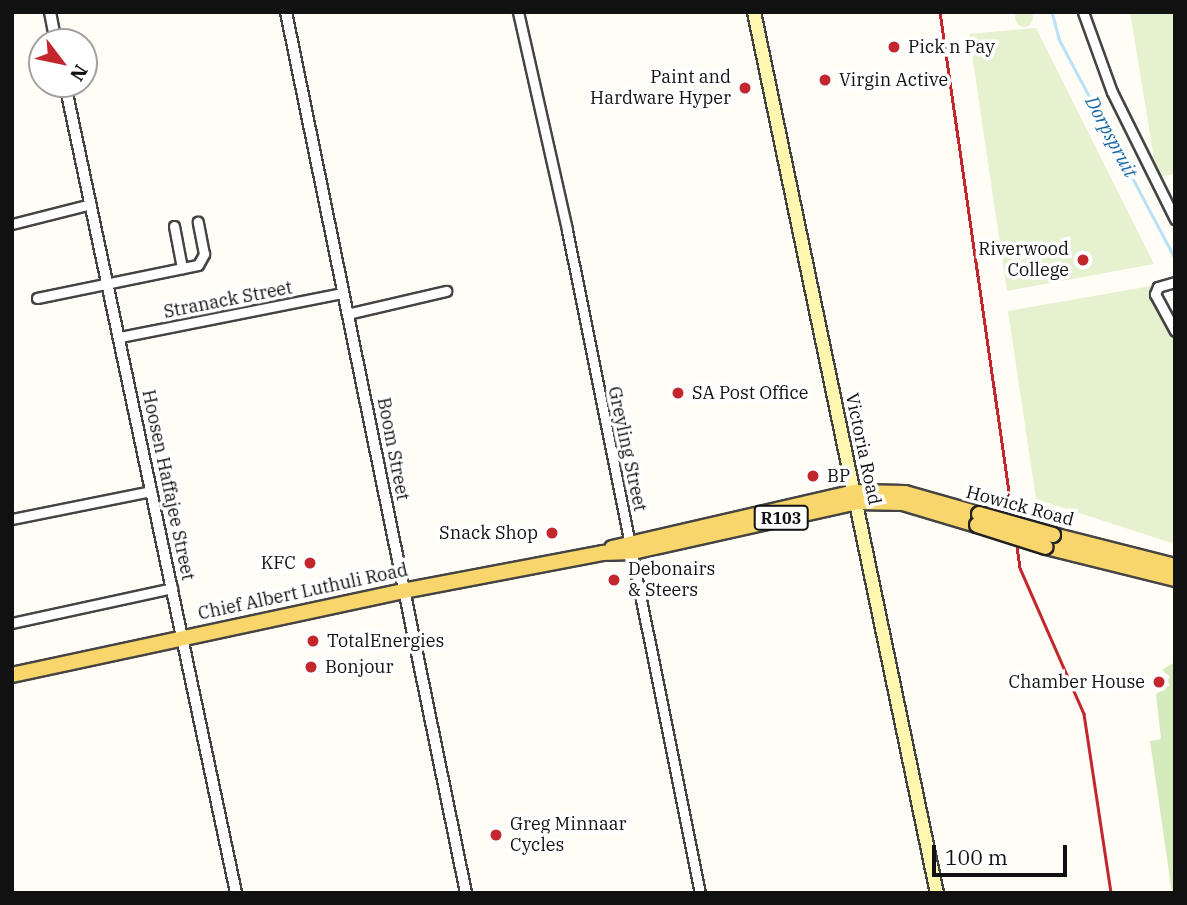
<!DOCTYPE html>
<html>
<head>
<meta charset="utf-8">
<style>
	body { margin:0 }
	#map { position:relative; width:1187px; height:905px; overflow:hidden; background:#fffdf5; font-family:"IBM Plex Serif",serif }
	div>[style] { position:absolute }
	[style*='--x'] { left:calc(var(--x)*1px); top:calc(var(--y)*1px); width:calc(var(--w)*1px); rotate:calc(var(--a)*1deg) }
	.green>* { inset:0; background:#d5ebbd }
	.pitch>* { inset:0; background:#e6f2cf }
	.round { border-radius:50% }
	.stream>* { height:2.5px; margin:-1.25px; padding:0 1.25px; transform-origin:1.25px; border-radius:1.25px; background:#b9e0f7 }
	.roads { filter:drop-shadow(2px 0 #444) drop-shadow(-2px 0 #444) drop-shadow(0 2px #444) drop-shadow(0 -2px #444) }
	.minor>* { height:9px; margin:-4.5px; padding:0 4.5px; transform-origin:4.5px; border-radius:4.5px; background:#fff }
	.tertiary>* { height:10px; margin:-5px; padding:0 5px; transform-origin:5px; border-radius:5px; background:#fff }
	.secondary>* { height:12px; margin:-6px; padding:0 6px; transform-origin:6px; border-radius:6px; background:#fff6b0 }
	.primary>* { height:14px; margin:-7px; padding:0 7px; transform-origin:7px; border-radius:7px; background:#f9d66b }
	.rail>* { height:2.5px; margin:-1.25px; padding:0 1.25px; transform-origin:1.25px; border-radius:1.25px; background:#c4262e }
	.bridges { filter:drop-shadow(2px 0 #222) drop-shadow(-2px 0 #222) drop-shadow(0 2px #222) drop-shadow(0 -2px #222) }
	.primary-bridge>* { height:14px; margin:-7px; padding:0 7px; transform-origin:7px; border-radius:7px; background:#f9d66b }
	.dots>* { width:19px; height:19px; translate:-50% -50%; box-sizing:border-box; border:4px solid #fff; border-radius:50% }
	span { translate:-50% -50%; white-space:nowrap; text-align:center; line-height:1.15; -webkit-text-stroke:7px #fff; paint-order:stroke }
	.shield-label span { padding:2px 5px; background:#fff; border:2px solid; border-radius:5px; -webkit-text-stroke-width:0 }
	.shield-label { font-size:16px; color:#111; font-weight:700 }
	.poi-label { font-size:18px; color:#111 }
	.left { translate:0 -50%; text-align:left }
	.right { translate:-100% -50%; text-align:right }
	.street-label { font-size:18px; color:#111 }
	.water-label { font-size:19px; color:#1768a6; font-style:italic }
	.frame { position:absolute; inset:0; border:14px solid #111; pointer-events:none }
	.north { position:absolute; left:28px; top:28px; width:70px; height:70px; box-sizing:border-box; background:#fff; border:2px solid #a0a0a0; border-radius:50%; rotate:122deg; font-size:19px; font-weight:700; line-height:28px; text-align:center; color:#111 }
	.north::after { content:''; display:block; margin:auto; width:24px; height:32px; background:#c4262e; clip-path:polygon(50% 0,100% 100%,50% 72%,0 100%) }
	.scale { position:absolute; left:932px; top:845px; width:135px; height:32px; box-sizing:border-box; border:4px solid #111; border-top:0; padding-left:9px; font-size:21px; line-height:24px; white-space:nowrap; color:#111; -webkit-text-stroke:5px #fff; paint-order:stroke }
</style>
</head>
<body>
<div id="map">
	<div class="green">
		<i style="clip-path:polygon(1175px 662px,1175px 893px,1172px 893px,1150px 741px,1161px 739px,1156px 694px,1170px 685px,1167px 681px,1170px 677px,1162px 670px)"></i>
	</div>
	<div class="pitch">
		<i class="round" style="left:1015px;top:9px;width:18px;height:18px"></i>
		<i style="clip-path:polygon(1130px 12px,1175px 12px,1175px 174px,1157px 177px)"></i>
		<i style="clip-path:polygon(1036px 28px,1154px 264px,1007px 291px,969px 34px)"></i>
		<i style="clip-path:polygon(1151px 286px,1175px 327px,1175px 544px,1036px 499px,1008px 311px)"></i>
	</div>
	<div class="stream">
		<i style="--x:1052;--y:12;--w:28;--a:75"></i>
		<i style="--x:1059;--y:39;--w:248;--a:62.1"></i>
	</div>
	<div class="roads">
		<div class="minor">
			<i style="--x:518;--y:12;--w:223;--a:77.3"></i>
			<i style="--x:567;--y:230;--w:676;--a:78.66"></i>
			<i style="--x:1083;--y:12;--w:85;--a:70.1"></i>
			<i style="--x:1112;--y:92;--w:142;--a:63.6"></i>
			<i style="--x:12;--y:224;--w:81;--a:-14.2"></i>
			<i style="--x:174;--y:226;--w:43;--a:79.2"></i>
			<i style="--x:1175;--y:282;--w:18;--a:164"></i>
			<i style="--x:1158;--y:287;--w:8;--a:113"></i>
			<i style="--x:1155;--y:294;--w:42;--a:61.6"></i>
			<i style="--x:37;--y:298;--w:164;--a:-11.6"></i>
			<i style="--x:198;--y:265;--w:13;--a:-61"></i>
			<i style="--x:204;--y:254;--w:33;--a:-101"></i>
			<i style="--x:347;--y:314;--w:102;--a:-13.1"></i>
			<i style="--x:120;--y:337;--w:227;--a:-11.2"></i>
			<i style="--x:12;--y:519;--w:142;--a:-11.4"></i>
			<i style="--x:12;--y:623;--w:164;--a:-12.3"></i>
		</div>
		<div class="tertiary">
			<i style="--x:50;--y:12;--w:31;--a:79"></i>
			<i style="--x:286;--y:12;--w:899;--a:78.45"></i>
			<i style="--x:65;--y:84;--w:827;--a:78.06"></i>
		</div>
		<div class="secondary">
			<i style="--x:754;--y:12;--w:900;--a:78.27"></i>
		</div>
		<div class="primary">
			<i style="--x:1053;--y:535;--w:126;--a:14.3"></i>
			<i style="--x:1046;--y:547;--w:133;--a:13.9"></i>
			<i style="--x:612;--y:548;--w:248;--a:-13"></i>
			<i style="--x:854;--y:492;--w:51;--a:1.1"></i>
			<i style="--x:905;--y:493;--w:77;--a:15.8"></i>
			<i style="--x:12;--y:675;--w:400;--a:-12.1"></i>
			<i style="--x:403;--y:591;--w:204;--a:-10.8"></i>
			<i style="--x:603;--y:553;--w:30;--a:-2"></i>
			<i style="--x:633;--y:552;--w:229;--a:-12.6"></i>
			<i style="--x:856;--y:502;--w:47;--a:1.2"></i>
			<i style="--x:903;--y:503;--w:77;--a:16.6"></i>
		</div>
	</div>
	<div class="rail">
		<i style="--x:940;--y:12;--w:562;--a:81.81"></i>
		<i style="--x:1020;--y:568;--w:159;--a:66.3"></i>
		<i style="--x:1084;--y:714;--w:181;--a:81.4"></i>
	</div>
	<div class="bridges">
		<div class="primary-bridge">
			<i style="--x:979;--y:514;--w:77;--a:15.8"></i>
			<i style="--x:977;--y:525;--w:72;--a:17.7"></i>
		</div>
	</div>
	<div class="dots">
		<i style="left:894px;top:47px;background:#c4262e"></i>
		<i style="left:825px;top:80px;background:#c4262e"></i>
		<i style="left:745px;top:88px;background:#c4262e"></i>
		<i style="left:1083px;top:260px;background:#c4262e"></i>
		<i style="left:678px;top:393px;background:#c4262e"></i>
		<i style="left:813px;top:476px;background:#c4262e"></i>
		<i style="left:552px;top:533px;background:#c4262e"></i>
		<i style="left:310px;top:563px;background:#c4262e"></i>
		<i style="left:614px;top:580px;background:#c4262e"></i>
		<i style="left:313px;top:641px;background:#c4262e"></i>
		<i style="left:311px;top:667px;background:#c4262e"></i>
		<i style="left:1159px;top:682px;background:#c4262e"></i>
		<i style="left:496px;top:835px;background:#c4262e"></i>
	</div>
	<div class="shield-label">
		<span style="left:781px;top:518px">R103</span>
	</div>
	<div class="poi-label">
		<span class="left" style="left:908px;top:47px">Pick n Pay</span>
		<span class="right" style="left:731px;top:88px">Paint and<br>Hardware Hyper</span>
		<span class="left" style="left:839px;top:80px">Virgin Active</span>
		<span class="right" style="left:1069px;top:260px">Riverwood<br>College</span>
		<span class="left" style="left:692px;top:393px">SA Post Office</span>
		<span class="left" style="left:827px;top:476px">BP</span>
		<span class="right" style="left:538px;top:533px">Snack Shop</span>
		<span class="right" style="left:296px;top:563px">KFC</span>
		<span class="left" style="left:628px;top:580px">Debonairs<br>&amp; Steers</span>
		<span class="left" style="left:327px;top:641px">TotalEnergies</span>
		<span class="left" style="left:325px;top:667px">Bonjour</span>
		<span class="right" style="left:1145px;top:682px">Chamber House</span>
		<span class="left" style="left:510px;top:835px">Greg Minnaar<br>Cycles</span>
	</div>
	<div class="street-label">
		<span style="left:228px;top:300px;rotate:-11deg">Stranack Street</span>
		<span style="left:393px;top:449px;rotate:79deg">Boom Street</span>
		<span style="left:627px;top:449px;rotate:78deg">Greyling Street</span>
		<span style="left:863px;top:449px;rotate:78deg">Victoria Road</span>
		<span style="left:168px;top:485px;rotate:78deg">Hoosen Haffajee Street</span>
		<span style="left:1020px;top:506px;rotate:15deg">Howick Road</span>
		<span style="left:303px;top:592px;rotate:-12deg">Chief Albert Luthuli Road</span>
	</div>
	<div class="water-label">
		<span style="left:1111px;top:137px;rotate:62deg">Dorpspruit</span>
	</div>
	<div class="frame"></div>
	<div class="north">N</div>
	<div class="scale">100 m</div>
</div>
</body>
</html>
